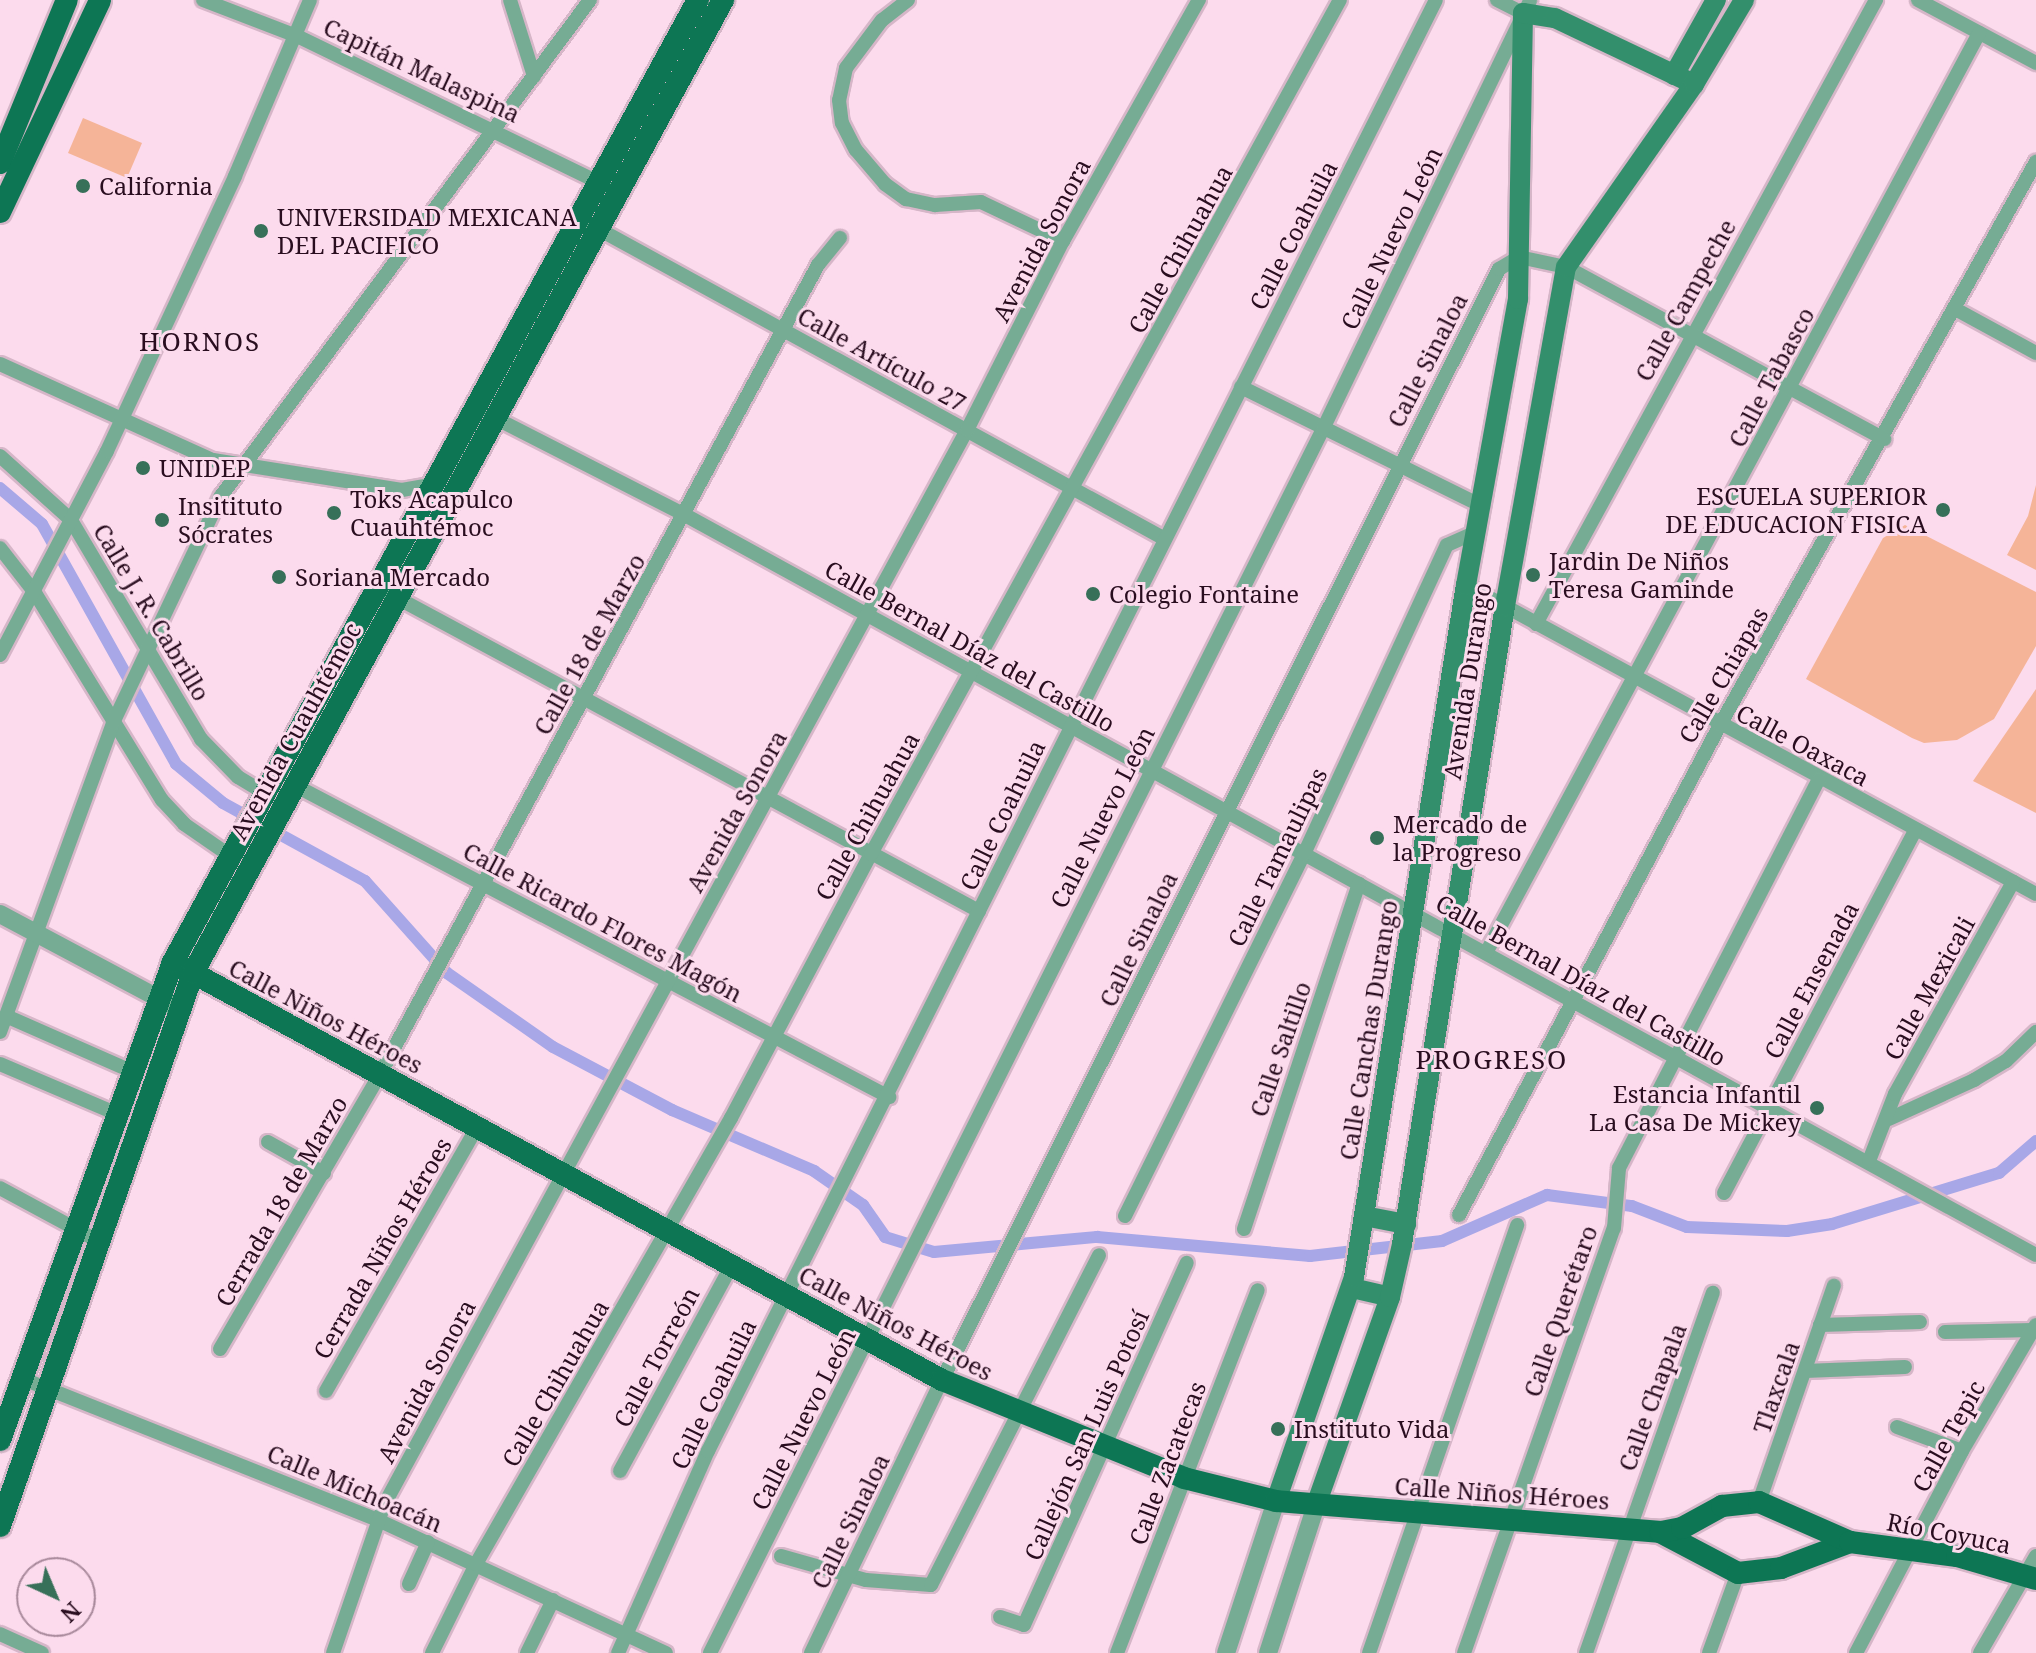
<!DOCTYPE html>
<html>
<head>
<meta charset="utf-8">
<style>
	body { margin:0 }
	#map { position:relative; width:2036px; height:1653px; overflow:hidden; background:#fcdbed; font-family:"Noto Serif",serif }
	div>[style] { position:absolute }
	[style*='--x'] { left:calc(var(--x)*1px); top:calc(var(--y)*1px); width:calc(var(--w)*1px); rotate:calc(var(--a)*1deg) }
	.green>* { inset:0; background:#f5b498 }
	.canal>* { height:12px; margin:-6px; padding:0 6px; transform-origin:6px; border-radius:6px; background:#a8a7e7 }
	.roads { filter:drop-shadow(2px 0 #d6b6c8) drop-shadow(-2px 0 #d6b6c8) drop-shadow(0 2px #d6b6c8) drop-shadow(0 -2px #d6b6c8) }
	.minor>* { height:14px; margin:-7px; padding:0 7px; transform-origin:7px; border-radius:7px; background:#76ac94 }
	.tertiary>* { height:18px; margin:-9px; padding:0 9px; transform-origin:9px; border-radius:9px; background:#76ac94 }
	.secondary>* { height:20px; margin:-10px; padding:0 10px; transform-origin:10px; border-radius:10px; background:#338f6c }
	.primary>* { height:22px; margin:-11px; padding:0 11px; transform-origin:11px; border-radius:11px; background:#0d7654 }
	.dots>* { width:22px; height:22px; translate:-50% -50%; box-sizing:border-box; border:4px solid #fcdbed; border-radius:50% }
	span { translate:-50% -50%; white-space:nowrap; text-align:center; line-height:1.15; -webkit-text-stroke:6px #fcdbed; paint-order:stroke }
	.street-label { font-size:24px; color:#290d1f }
	.poi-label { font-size:24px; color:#290d1f }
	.left { translate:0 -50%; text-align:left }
	.right { translate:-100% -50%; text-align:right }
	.neighbourhood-label { font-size:26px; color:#290d1f; letter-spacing:2px }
	.north { position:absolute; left:16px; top:1557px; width:80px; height:80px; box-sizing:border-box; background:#fcdbed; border:2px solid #a8899b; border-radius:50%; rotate:136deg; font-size:22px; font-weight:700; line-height:32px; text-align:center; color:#290d1f }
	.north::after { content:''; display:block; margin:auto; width:28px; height:36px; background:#377059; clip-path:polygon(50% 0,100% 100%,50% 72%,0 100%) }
</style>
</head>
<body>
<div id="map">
	<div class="green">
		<i style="clip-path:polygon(83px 118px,142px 143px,127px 178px,68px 153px)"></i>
		<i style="clip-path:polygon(2036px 485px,2036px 570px,2007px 555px,2028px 516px)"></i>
		<i style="clip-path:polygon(1905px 525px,2036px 592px,2036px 646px,1994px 719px,1957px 740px,1924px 743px,1912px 738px,1806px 679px,1883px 538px)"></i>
		<i style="clip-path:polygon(2036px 689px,2036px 813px,1973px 781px)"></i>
	</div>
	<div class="canal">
		<i style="--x:0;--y:488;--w:55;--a:40.6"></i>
		<i style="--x:42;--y:524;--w:275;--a:60.8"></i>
		<i style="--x:176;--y:764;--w:61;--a:39.7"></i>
		<i style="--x:223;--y:803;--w:162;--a:28.8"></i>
		<i style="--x:365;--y:881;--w:123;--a:48.3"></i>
		<i style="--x:447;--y:973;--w:129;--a:34.9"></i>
		<i style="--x:553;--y:1047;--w:135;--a:27.9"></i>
		<i style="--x:672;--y:1110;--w:155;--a:23.2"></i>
		<i style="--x:814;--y:1171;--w:60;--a:34.8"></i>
		<i style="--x:863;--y:1205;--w:39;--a:55"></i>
		<i style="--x:885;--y:1237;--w:51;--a:17"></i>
		<i style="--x:934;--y:1252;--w:164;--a:-5.3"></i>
		<i style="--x:1097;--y:1237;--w:214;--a:5.1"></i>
		<i style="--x:1310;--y:1256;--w:133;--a:-6.5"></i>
		<i style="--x:1442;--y:1241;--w:115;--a:-23.7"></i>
		<i style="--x:1547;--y:1195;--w:86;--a:7.4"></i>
		<i style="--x:1632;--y:1206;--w:59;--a:20.9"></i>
		<i style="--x:1687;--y:1227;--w:100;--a:2.3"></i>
		<i style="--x:1787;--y:1231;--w:46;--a:-8.8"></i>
		<i style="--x:1832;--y:1224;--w:175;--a:-17"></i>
		<i style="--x:1999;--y:1173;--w:49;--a:-40.9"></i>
	</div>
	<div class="roads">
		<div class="minor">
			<i style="--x:203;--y:0;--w:101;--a:21"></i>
			<i style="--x:297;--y:36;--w:343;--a:25.9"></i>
			<i style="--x:510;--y:0;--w:80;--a:72.5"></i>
			<i style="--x:908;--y:0;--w:33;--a:142"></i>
			<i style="--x:882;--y:20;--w:60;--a:126.9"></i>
			<i style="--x:846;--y:68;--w:33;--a:102"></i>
			<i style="--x:839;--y:100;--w:23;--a:83"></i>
			<i style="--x:842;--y:123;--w:30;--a:63"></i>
			<i style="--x:856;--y:150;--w:45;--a:49.5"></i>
			<i style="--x:885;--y:184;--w:26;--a:36"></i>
			<i style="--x:906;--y:199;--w:30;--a:12"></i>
			<i style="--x:935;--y:205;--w:46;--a:-3.7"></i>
			<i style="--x:981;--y:202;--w:91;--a:25.4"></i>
			<i style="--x:1497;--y:0;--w:29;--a:27"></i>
			<i style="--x:1918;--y:0;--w:134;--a:28.1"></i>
			<i style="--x:593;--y:226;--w:652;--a:28.69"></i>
			<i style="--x:1957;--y:310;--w:90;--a:28.6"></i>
			<i style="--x:0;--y:364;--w:234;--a:24.3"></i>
			<i style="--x:213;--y:460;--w:191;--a:9"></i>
			<i style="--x:402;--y:490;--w:29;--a:-10"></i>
			<i style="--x:1241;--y:387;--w:269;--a:26.3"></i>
			<i style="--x:491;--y:416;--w:218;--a:27"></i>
			<i style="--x:685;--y:515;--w:1540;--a:28.71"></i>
			<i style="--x:0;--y:456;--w:96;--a:42"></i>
			<i style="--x:71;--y:520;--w:255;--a:59.3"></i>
			<i style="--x:201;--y:739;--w:53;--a:45.8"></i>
			<i style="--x:238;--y:777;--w:29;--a:31"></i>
			<i style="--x:0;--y:548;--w:57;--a:52.1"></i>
			<i style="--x:35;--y:593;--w:243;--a:58.5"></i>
			<i style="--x:162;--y:800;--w:33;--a:47"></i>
			<i style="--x:184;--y:824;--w:55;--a:34.6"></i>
			<i style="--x:1466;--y:585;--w:648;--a:28.46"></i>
			<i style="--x:390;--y:594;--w:669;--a:28.29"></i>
			<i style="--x:1536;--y:624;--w:711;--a:-61.42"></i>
			<i style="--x:0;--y:655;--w:230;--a:-62.3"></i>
			<i style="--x:107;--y:451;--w:303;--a:-65"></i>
			<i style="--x:235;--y:176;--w:191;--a:-66.9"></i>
			<i style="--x:296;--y:786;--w:670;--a:27.67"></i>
			<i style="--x:1486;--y:953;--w:1044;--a:-61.81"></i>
			<i style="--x:6;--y:1016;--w:137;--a:23.7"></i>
			<i style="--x:0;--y:1032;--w:329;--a:-69.9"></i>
			<i style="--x:113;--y:723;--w:251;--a:-64.6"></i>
			<i style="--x:221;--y:496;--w:618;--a:-53.35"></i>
			<i style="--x:0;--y:1064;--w:125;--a:23.1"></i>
			<i style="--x:1889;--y:1119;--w:94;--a:-24.6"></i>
			<i style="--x:1974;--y:1080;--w:37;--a:-31"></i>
			<i style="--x:2006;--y:1061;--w:42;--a:-44"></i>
			<i style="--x:268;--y:1142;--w:64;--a:29"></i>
			<i style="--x:1869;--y:1161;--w:72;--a:-68.8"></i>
			<i style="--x:1895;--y:1094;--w:243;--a:-60.9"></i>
			<i style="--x:0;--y:1188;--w:111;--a:28.4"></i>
			<i style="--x:1724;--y:1193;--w:409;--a:-62.2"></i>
			<i style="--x:1459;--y:1215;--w:555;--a:-61.96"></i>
			<i style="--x:1720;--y:725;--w:646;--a:-60.7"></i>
			<i style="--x:1125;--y:1216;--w:404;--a:-63.7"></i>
			<i style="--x:1304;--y:854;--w:340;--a:-65.2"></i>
			<i style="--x:1447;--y:545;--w:34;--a:-24"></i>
			<i style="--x:1244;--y:1229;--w:364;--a:-71.6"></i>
			<i style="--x:1820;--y:1325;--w:100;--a:-1.7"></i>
			<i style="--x:1945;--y:1332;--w:88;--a:-1.3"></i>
			<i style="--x:220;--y:1349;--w:318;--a:-59.8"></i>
			<i style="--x:380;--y:1074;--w:920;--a:-61.57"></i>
			<i style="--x:818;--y:265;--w:35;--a:-51"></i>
			<i style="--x:1805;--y:1371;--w:100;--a:-2.3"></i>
			<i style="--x:21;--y:1378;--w:386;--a:21.7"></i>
			<i style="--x:380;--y:1521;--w:315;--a:24.8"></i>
			<i style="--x:326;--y:1391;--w:304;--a:-60.2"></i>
			<i style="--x:1897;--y:1427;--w:69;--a:20.3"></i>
			<i style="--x:620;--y:1471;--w:234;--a:-61.5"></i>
			<i style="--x:1759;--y:1502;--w:229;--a:-70.9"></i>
			<i style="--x:781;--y:1556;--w:88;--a:15.8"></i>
			<i style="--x:866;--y:1580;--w:65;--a:4.4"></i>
			<i style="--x:931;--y:1585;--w:370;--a:-63"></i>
			<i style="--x:409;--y:1584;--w:46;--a:-65.7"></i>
			<i style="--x:1000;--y:1617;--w:25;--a:18"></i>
			<i style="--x:1024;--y:1625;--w:397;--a:-65.8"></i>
			<i style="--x:0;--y:1634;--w:46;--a:24.3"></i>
			<i style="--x:333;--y:1653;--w:157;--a:-71"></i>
			<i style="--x:384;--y:1505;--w:1223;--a:-61.53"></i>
			<i style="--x:967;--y:430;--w:212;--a:-63.1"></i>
			<i style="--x:1063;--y:241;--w:277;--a:-60.6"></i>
			<i style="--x:432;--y:1653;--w:99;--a:-63.7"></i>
			<i style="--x:476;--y:1564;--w:514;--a:-60.24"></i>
			<i style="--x:731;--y:1118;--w:299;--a:-62.1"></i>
			<i style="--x:871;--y:854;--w:974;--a:-61.23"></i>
			<i style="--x:527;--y:1653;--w:59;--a:-63.9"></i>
			<i style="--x:618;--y:1653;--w:221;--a:-66"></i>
			<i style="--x:708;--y:1451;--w:1623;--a:-63.36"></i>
			<i style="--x:710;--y:1653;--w:1369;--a:-63.4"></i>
			<i style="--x:1323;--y:429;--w:476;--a:-64.2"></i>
			<i style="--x:811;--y:1653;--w:303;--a:-64.4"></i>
			<i style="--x:942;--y:1380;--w:1243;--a:-63.37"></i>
			<i style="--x:1499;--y:269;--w:23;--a:-31"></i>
			<i style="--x:1519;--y:257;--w:48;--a:12"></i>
			<i style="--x:1566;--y:267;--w:362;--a:28.4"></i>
			<i style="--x:1117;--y:1653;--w:389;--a:-68.8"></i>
			<i style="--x:1369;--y:1653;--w:453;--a:-70.9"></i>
			<i style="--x:1464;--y:1653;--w:451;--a:-70.6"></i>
			<i style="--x:1614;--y:1228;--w:60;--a:-85.2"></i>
			<i style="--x:1619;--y:1168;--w:437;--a:-62.8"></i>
			<i style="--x:1586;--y:1653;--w:382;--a:-70.6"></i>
			<i style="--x:1709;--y:1653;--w:85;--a:-70.1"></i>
			<i style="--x:1856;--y:1653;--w:228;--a:-62.3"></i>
			<i style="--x:1962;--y:1451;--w:146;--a:-59.6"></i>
			<i style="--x:1980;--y:1653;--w:112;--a:-60"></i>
		</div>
		<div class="tertiary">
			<i style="--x:0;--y:914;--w:194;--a:28"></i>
			<i style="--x:1226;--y:1653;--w:160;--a:-71.8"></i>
			<i style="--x:1268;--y:1653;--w:156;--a:-72"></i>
		</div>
		<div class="secondary">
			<i style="--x:1674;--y:75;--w:86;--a:-60.8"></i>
			<i style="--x:1364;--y:1216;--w:43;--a:10.8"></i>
			<i style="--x:1352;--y:1288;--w:39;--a:13"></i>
			<i style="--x:1276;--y:1501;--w:237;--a:-70.8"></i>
			<i style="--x:1354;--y:1277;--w:701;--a:-80.81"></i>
			<i style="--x:1466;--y:585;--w:291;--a:-79.7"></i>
			<i style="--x:1518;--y:299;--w:286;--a:-89"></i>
			<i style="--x:1523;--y:13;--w:32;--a:9"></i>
			<i style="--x:1555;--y:18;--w:154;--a:25.4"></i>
			<i style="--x:1316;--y:1505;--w:221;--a:-70.4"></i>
			<i style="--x:1390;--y:1297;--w:54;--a:-77.2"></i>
			<i style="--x:1402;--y:1244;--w:646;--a:-80.83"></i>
			<i style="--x:1505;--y:606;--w:344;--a:-79.8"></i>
			<i style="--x:1566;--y:267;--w:223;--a:-55"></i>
			<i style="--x:1694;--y:84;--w:98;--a:-59.2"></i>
		</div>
		<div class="primary">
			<i style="--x:0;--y:163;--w:176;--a:-67.7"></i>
			<i style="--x:0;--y:212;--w:234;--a:-64.7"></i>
			<i style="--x:173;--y:962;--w:875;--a:28.53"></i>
			<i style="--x:942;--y:1380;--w:261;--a:22"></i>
			<i style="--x:1184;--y:1478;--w:95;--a:14"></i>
			<i style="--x:1276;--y:1501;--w:385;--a:4.6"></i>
			<i style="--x:1660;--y:1532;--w:88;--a:27.7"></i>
			<i style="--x:1738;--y:1573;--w:43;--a:-6.6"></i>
			<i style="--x:1781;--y:1568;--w:74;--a:-20.6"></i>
			<i style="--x:0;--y:1440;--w:508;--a:-70.1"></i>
			<i style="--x:173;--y:962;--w:1096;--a:-61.38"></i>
			<i style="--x:0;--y:1526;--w:586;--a:-70.76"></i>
			<i style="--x:193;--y:973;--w:1108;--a:-61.42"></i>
			<i style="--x:1661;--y:1532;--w:21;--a:-11"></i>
			<i style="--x:1682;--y:1528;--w:46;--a:-28.8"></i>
			<i style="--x:1722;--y:1506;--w:37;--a:-6"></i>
			<i style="--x:1759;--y:1502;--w:99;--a:23.7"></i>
			<i style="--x:1850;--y:1542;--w:108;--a:7.5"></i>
			<i style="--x:1957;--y:1556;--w:82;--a:16.2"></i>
		</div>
	</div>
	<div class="dots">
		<i style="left:83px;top:186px;background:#377059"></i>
		<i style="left:261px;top:231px;background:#377059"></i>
		<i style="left:143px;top:468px;background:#377059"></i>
		<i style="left:1943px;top:510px;background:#377059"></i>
		<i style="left:334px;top:513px;background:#377059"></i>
		<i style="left:162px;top:520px;background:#377059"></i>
		<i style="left:1533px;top:575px;background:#377059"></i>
		<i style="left:279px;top:577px;background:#377059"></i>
		<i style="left:1093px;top:594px;background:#377059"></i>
		<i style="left:1377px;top:838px;background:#377059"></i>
		<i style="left:1817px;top:1108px;background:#377059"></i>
		<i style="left:1278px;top:1429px;background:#377059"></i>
	</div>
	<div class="street-label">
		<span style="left:422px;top:70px;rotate:25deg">Capitán Malaspina</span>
		<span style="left:1293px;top:235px;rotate:-63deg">Calle Coahuila</span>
		<span style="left:1391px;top:238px;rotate:-64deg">Calle Nuevo León</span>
		<span style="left:1041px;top:240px;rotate:-62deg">Avenida Sonora</span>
		<span style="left:1180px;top:249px;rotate:-61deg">Calle Chihuahua</span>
		<span style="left:1685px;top:300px;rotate:-61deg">Calle Campeche</span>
		<span style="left:882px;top:359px;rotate:29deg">Calle Artículo 27</span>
		<span style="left:1427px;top:360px;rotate:-63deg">Calle Sinaloa</span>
		<span style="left:1771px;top:377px;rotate:-62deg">Calle Tabasco</span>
		<span style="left:152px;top:612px;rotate:59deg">Calle J. R. Cabrillo</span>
		<span style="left:589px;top:644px;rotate:-61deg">Calle 18 de Marzo</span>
		<span style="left:970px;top:646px;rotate:29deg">Calle Bernal Díaz del Castillo</span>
		<span style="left:1723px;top:675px;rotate:-60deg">Calle Chiapas</span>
		<span style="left:1467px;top:681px;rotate:-81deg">Avenida Durango</span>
		<span style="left:295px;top:731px;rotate:-61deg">Avenida Cuauhtémoc</span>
		<span style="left:1803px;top:745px;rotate:28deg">Calle Oaxaca</span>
		<span style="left:736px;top:811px;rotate:-61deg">Avenida Sonora</span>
		<span style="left:1002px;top:815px;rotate:-64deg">Calle Coahuila</span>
		<span style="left:867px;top:816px;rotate:-61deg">Calle Chihuahua</span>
		<span style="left:1102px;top:817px;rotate:-63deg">Calle Nuevo León</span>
		<span style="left:1277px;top:857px;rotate:-64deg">Calle Tamaulipas</span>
		<span style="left:603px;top:922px;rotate:28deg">Calle Ricardo Flores Magón</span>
		<span style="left:1138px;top:939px;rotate:-64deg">Calle Sinaloa</span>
		<span style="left:1581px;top:980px;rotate:29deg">Calle Bernal Díaz del Castillo</span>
		<span style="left:1811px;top:980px;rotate:-62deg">Calle Ensenada</span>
		<span style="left:1929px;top:988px;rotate:-61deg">Calle Mexicali</span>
		<span style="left:326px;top:1016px;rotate:28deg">Calle Niños Héroes</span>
		<span style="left:1368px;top:1030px;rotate:-81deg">Calle Canchas Durango</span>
		<span style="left:1280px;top:1049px;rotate:-71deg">Calle Saltillo</span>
		<span style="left:281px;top:1201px;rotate:-60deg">Cerrada 18 de Marzo</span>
		<span style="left:382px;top:1248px;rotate:-60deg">Cerrada Niños Héroes</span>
		<span style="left:1560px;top:1311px;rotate:-71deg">Calle Querétaro</span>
		<span style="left:896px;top:1323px;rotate:28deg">Calle Niños Héroes</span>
		<span style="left:656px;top:1357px;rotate:-62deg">Calle Torreón</span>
		<span style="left:426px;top:1381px;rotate:-62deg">Avenida Sonora</span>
		<span style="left:555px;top:1383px;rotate:-60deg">Calle Chihuahua</span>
		<span style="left:1776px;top:1387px;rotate:-71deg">Tlaxcala</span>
		<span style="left:713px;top:1394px;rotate:-64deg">Calle Coahuila</span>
		<span style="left:1652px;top:1397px;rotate:-70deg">Calle Chapala</span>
		<span style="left:803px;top:1419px;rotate:-63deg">Calle Nuevo León</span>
		<span style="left:1086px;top:1435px;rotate:-66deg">Callejón San Luis Potosí</span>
		<span style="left:1948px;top:1436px;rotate:-61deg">Calle Tepic</span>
		<span style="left:1167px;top:1463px;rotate:-69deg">Calle Zacatecas</span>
		<span style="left:355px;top:1488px;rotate:23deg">Calle Michoacán</span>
		<span style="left:1502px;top:1493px;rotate:4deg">Calle Niños Héroes</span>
		<span style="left:850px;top:1521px;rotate:-64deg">Calle Sinaloa</span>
		<span style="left:1949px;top:1533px;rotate:11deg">Río Coyuca</span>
	</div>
	<div class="poi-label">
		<span class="left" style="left:99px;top:186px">California</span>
		<span class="left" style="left:277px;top:231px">UNIVERSIDAD MEXICANA<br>DEL PACIFICO</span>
		<span class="left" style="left:159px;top:468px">UNIDEP</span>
		<span class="right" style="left:1927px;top:510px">ESCUELA SUPERIOR<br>DE EDUCACION FISICA</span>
		<span class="left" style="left:350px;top:513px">Toks Acapulco<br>Cuauhtémoc</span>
		<span class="left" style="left:178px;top:520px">Insitituto<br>Sócrates</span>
		<span class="left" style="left:1549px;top:575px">Jardin De Niños<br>Teresa Gaminde</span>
		<span class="left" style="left:295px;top:577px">Soriana Mercado</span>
		<span class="left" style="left:1109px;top:594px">Colegio Fontaine</span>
		<span class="left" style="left:1393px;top:838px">Mercado de<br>la Progreso</span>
		<span class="right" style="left:1801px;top:1108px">Estancia Infantil<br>La Casa De Mickey</span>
		<span class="left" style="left:1294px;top:1429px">Instituto Vida</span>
	</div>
	<div class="neighbourhood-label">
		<span style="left:200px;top:342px">HORNOS</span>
		<span style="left:1492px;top:1060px">PROGRESO</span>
	</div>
	<div class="north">N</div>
</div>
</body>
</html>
